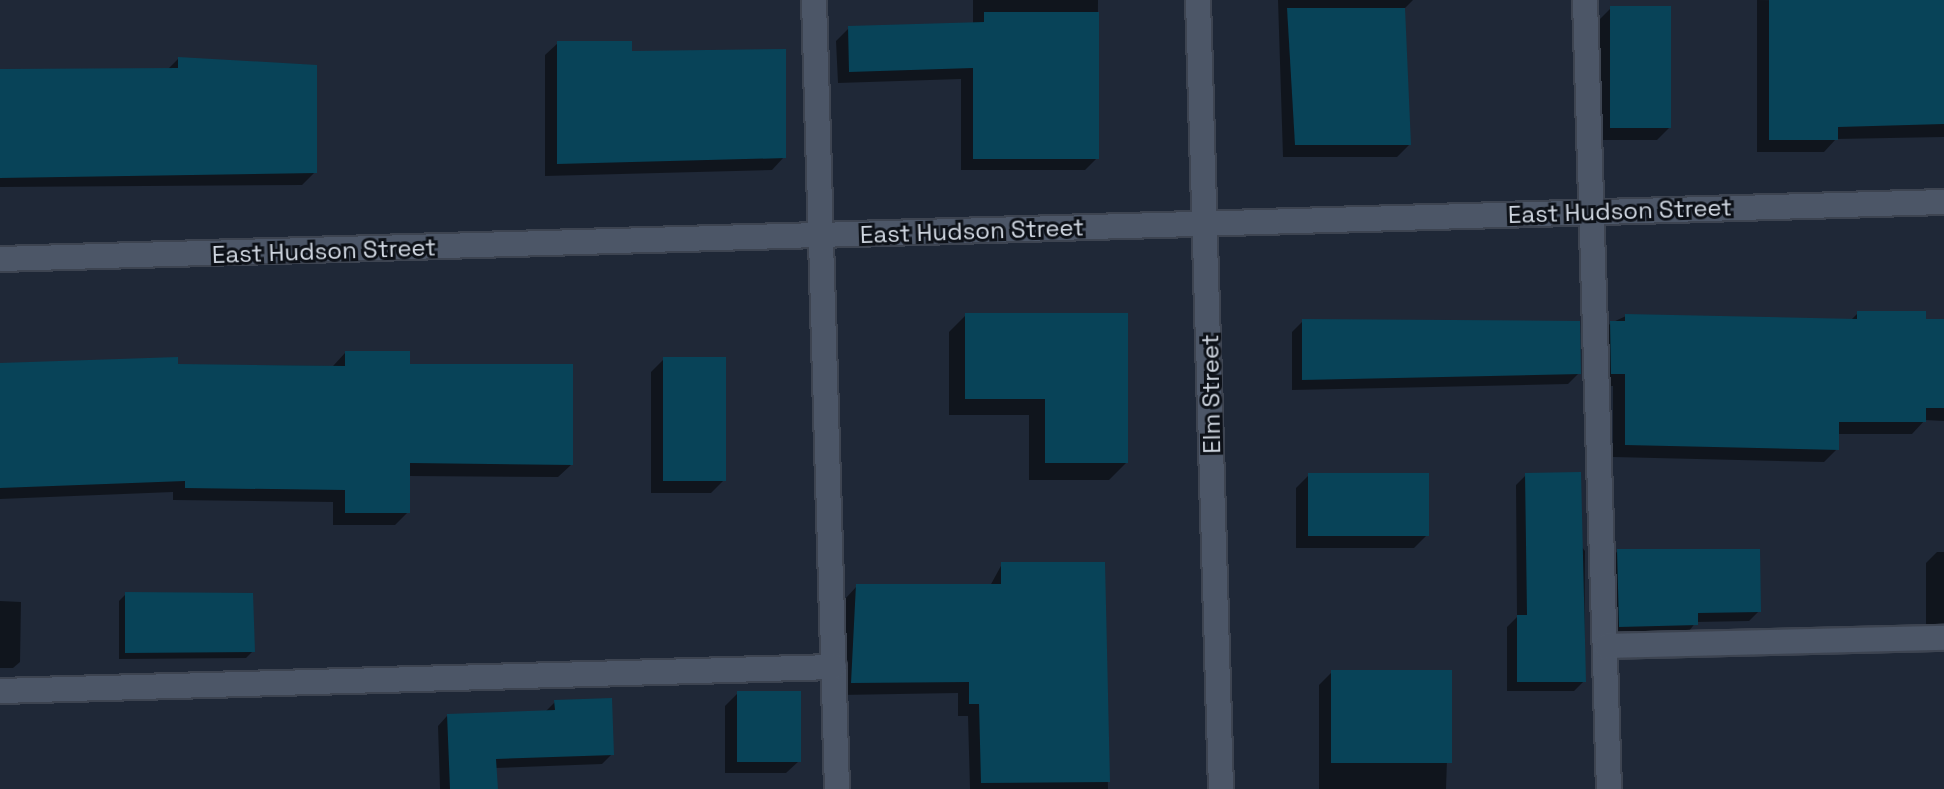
<!DOCTYPE html>
<html>
<head>
<meta charset="utf-8">
<style>
	body { margin:0 }
	#map { position:relative; width:1944px; height:789px; overflow:hidden; background:#1f2837; font-family:"Space Grotesk",sans-serif }
	div>[style] { position:absolute }
	[style*='--x'] { left:calc(var(--x)*1px); top:calc(var(--y)*1px); width:calc(var(--w)*1px); rotate:calc(var(--a)*1deg) }
	.shadow>* { inset:0; background:#0007 }
	.building>* { inset:0; background:#084358 }
	.roads { filter:drop-shadow(2px 0 #3d4451) drop-shadow(-2px 0 #3d4451) drop-shadow(0 2px #3d4451) drop-shadow(0 -2px #3d4451) }
	.lane>* { height:24px; margin:-12px; padding:0 12px; transform-origin:12px; border-radius:12px; background:#4c5667 }
	.street>* { height:24px; margin:-12px; padding:0 12px; transform-origin:12px; border-radius:12px; background:#4c5667 }
	span { translate:-50% -50%; white-space:nowrap; text-align:center; line-height:1.15; -webkit-text-stroke:6px #0d1118; paint-order:stroke }
	.street-label { font-size:24px; color:#d0d7e1 }
</style>
</head>
<body>
<div id="map">
	<div class="shadow">
		<i style="clip-path:polygon(973px 0,1098px 0,1097px 158px,1085px 170px,961px 170px,961px 79px,838px 83px,836px 41px,849px 28px,973px 24px)"></i>
		<i style="clip-path:polygon(1278px 0,1413px 0,1404px 9px,1409px 145px,1397px 157px,1283px 157px)"></i>
		<i style="clip-path:polygon(1757px 0,1944px 3px,1944px 137px,1836px 139px,1824px 152px,1757px 152px)"></i>
		<i style="clip-path:polygon(1611px 8px,1669px 128px,1657px 140px,1598px 140px,1598px 21px)"></i>
		<i style="clip-path:polygon(558px 43px,630px 53px,784px 157px,772px 170px,545px 176px,545px 55px)"></i>
		<i style="clip-path:polygon(178px 59px,315px 172px,302px 185px,0 187px,0 71px,167px 70px)"></i>
		<i style="clip-path:polygon(1858px 313px,1944px 321px,1944px 421px,1925px 420px,1912px 434px,1837px 434px,1837px 449px,1824px 462px,1613px 457px,1613px 386px,1599px 386px,1598px 335px,1611px 323px,1626px 316px,1850px 321px)"></i>
		<i style="clip-path:polygon(966px 315px,1126px 463px,1109px 480px,1029px 480px,1029px 415px,949px 415px,949px 332px)"></i>
		<i style="clip-path:polygon(1303px 321px,1579px 373px,1568px 384px,1292px 390px,1292px 332px)"></i>
		<i style="clip-path:polygon(345px 353px,408px 366px,571px 465px,558px 477px,408px 476px,408px 512px,395px 525px,333px 525px,333px 502px,173px 500px,173px 492px,0 499px,0 364px,333px 366px)"></i>
		<i style="clip-path:polygon(664px 359px,724px 480px,711px 493px,651px 493px,651px 372px)"></i>
		<i style="clip-path:polygon(1309px 475px,1427px 535px,1414px 548px,1296px 548px,1296px 488px)"></i>
		<i style="clip-path:polygon(1526px 475px,1585px 551px,1584px 681px,1574px 691px,1507px 691px,1507px 627px,1517px 617px,1516px 485px)"></i>
		<i style="clip-path:polygon(1618px 551px,1759px 611px,1749px 621px,1696px 622px,1686px 635px,1610px 636px,1607px 561px)"></i>
		<i style="clip-path:polygon(1937px 552px,1944px 552px,1944px 627px,1926px 627px,1926px 563px)"></i>
		<i style="clip-path:polygon(1002px 564px,1103px 564px,1108px 789px,970px 789px,968px 716px,958px 716px,958px 693px,840px 695px,845px 599px,857px 586px,990px 586px)"></i>
		<i style="clip-path:polygon(126px 594px,253px 651px,246px 658px,119px 659px,119px 601px)"></i>
		<i style="clip-path:polygon(0 601px,21px 602px,20px 662px,13px 668px,0 668px)"></i>
		<i style="clip-path:polygon(1332px 672px,1450px 672px,1446px 789px,1319px 789px,1319px 685px)"></i>
		<i style="clip-path:polygon(738px 693px,799px 761px,786px 773px,725px 773px,725px 706px)"></i>
		<i style="clip-path:polygon(555px 702px,612px 754px,602px 764px,495px 768px,496px 789px,440px 789px,438px 726px,447px 716px,545px 712px)"></i>
	</div>
	<div class="building">
		<i style="clip-path:polygon(1769px 0,1944px 0,1944px 124px,1838px 127px,1838px 140px,1769px 140px)"></i>
		<i style="clip-path:polygon(1610px 6px,1671px 6px,1671px 128px,1610px 128px)"></i>
		<i style="clip-path:polygon(1287px 8px,1405px 8px,1411px 145px,1295px 145px)"></i>
		<i style="clip-path:polygon(984px 12px,1099px 12px,1099px 159px,973px 159px,973px 68px,849px 72px,848px 26px,984px 22px)"></i>
		<i style="clip-path:polygon(557px 41px,632px 41px,632px 51px,786px 49px,786px 158px,557px 164px)"></i>
		<i style="clip-path:polygon(178px 57px,317px 65px,317px 173px,0 178px,0 69px,178px 68px)"></i>
		<i style="clip-path:polygon(1857px 311px,1926px 311px,1926px 319px,1944px 319px,1944px 408px,1926px 408px,1926px 422px,1839px 422px,1839px 450px,1625px 445px,1625px 374px,1611px 374px,1610px 321px,1625px 321px,1625px 314px,1857px 319px)"></i>
		<i style="clip-path:polygon(965px 313px,1128px 313px,1128px 463px,1045px 463px,1045px 399px,965px 399px)"></i>
		<i style="clip-path:polygon(1302px 319px,1580px 321px,1581px 374px,1302px 380px)"></i>
		<i style="clip-path:polygon(345px 351px,410px 351px,410px 364px,573px 364px,573px 465px,410px 463px,410px 513px,345px 513px,345px 490px,185px 488px,185px 481px,0 488px,0 363px,178px 357px,178px 364px,345px 366px)"></i>
		<i style="clip-path:polygon(663px 357px,726px 357px,726px 481px,663px 481px)"></i>
		<i style="clip-path:polygon(1581px 472px,1586px 682px,1517px 682px,1517px 615px,1527px 615px,1525px 473px)"></i>
		<i style="clip-path:polygon(1308px 473px,1429px 473px,1429px 536px,1308px 536px)"></i>
		<i style="clip-path:polygon(1617px 549px,1760px 549px,1761px 612px,1698px 613px,1698px 625px,1619px 627px)"></i>
		<i style="clip-path:polygon(1001px 562px,1105px 562px,1110px 782px,981px 783px,979px 704px,969px 704px,969px 682px,851px 683px,856px 584px,1001px 584px)"></i>
		<i style="clip-path:polygon(125px 592px,253px 593px,255px 652px,125px 653px)"></i>
		<i style="clip-path:polygon(1331px 670px,1452px 670px,1452px 763px,1331px 763px)"></i>
		<i style="clip-path:polygon(737px 691px,801px 691px,801px 762px,737px 762px)"></i>
		<i style="clip-path:polygon(612px 698px,614px 755px,496px 759px,498px 789px,450px 789px,447px 714px,555px 710px,554px 700px)"></i>
	</div>
	<div class="roads">
		<div class="lane">
			<i style="--x:814;--y:0;--w:789;--a:88.33"></i>
			<i style="--x:1585;--y:0;--w:789;--a:88.26"></i>
			<i style="--x:1606;--y:646;--w:338;--a:-1.4"></i>
			<i style="--x:0;--y:691;--w:834;--a:-1.65"></i>
		</div>
		<div class="street">
			<i style="--x:1198;--y:0;--w:789;--a:88.33"></i>
			<i style="--x:0;--y:259;--w:1945;--a:-1.68"></i>
		</div>
	</div>
	<div class="street-label">
		<span style="left:1620px;top:211px;rotate:-2deg">East Hudson Street</span>
		<span style="left:972px;top:231px;rotate:-2deg">East Hudson Street</span>
		<span style="left:324px;top:251px;rotate:-2deg">East Hudson Street</span>
		<span style="left:1211px;top:394px;rotate:-91deg">Elm Street</span>
	</div>
</div>
</body>
</html>
